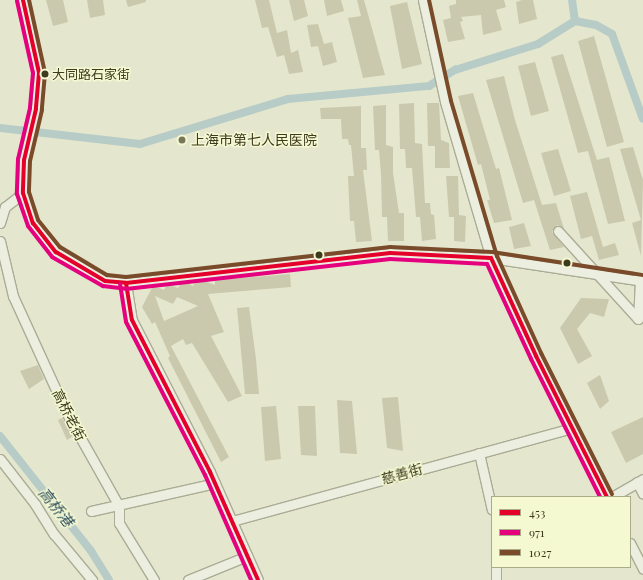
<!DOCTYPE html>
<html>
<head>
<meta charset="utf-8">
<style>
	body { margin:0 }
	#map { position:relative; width:643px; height:580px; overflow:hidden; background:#e4e7cd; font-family:"Playfair Display","Noto Sans SC",serif }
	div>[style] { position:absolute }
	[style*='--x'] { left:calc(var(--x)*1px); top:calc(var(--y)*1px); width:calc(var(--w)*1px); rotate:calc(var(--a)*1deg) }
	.canal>* { height:8px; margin:-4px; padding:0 4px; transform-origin:4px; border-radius:4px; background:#b8ccc7 }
	.building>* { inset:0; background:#cac9ad }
	.roads { filter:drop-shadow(1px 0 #abac96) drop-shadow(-1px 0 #abac96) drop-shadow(0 1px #abac96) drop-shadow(0 -1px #abac96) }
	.minor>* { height:9px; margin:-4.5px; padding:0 4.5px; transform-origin:4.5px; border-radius:4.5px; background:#ecefdf }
	.bus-1>* { height:4px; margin:-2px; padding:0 2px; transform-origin:2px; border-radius:2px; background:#e4002b }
	.bus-2>* { height:4px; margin:-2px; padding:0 2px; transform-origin:2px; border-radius:2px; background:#e5007d }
	.bus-3>* { height:4px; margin:-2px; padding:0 2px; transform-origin:2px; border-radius:2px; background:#7a4b2a }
	.dots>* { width:11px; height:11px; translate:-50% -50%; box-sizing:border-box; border:2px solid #f4f9d2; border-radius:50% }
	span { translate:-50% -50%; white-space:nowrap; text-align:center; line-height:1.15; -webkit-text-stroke:3px #f4f9d2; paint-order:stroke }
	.bus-label { font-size:13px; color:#3d3a1d }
	.left { translate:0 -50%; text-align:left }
	.poi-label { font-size:14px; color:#3d3a1d }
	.street-label { font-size:14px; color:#3d3a1d }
	.water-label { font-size:15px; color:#2a4b5e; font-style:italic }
	.legend { position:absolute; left:491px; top:496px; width:140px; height:72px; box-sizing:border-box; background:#f4f9d2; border:1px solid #abad8a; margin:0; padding:5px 7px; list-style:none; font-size:12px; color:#3d3a1d }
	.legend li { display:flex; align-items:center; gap:8px; height:20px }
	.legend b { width:20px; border:1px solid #abad8a }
</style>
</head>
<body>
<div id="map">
	<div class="canal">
		<i style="--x:572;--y:0;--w:21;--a:82"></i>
		<i style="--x:0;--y:128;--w:141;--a:6.5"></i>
		<i style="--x:140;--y:144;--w:155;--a:-16.9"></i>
		<i style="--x:288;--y:99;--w:142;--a:-5.3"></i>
		<i style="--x:429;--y:86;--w:31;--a:-32"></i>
		<i style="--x:455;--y:70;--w:87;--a:-17.4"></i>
		<i style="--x:538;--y:44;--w:44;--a:-31.9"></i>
		<i style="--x:575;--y:21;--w:21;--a:11"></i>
		<i style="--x:596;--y:25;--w:18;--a:29"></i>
		<i style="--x:612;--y:34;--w:90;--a:70"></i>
		<i style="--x:0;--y:436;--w:147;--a:51.6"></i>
		<i style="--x:91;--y:551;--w:34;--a:58"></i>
	</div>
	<div class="building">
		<i style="clip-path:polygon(46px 0,63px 0,68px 22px,53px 26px)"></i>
		<i style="clip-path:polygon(87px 0,103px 0,105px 15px,90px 18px)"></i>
		<i style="clip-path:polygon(126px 0,146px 0,146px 2px,128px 7px)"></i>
		<i style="clip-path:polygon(255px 0,269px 0,277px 33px,287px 30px,291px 53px,298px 50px,303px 72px,289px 74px,284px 55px,277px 57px,268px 27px,262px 28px)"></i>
		<i style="clip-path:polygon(289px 0,304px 0,308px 16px,294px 21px)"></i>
		<i style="clip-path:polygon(324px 0,341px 0,344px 11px,327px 16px)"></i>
		<i style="clip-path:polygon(357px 0,364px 0,385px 75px,363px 78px,348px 18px,361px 16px)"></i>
		<i style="clip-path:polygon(456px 0,504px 0,506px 7px,496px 10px,502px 30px,483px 35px,481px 15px,461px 17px,463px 21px,460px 22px,465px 39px,448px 42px,443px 20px,451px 18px,449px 6px,456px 4px)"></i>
		<i style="clip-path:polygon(522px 0,533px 0,537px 19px,519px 24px,516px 2px)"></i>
		<i style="clip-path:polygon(407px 2px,422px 64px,402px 69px,390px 6px)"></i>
		<i style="clip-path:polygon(318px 24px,324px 44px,332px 42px,337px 62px,323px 66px,318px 46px,311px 47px,307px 25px)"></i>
		<i style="clip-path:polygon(594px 36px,624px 142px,607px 147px,578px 41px)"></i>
		<i style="clip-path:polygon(563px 54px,597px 160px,609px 157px,625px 221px,608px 224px,588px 151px,578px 153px,551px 57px)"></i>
		<i style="clip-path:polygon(535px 62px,549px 111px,531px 116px,518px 66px)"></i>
		<i style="clip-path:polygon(504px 76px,515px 120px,542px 205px,556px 203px,564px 229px,557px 225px,552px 232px,564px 247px,550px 250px,534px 200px,523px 203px,486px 80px)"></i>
		<i style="clip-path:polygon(473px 93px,496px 169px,499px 168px,512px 220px,494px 223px,487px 200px,490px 200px,481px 164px,478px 165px,458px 96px)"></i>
		<i style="clip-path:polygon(414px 103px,415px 143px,422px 144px,425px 203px,430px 203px,431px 214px,434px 215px,436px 239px,422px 241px,420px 217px,416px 217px,412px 168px,406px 168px,405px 149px,400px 149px,399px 104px)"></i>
		<i style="clip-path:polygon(427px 103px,439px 103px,441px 140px,449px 143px,450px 168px,435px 168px,435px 146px,428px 146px)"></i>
		<i style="clip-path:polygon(386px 105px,386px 145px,393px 147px,393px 173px,399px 213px,404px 213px,404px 241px,388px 241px,387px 217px,382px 217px,381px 174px,379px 150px,375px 150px,373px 106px)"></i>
		<i style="clip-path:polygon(361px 106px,361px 148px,366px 148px,367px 170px,363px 170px,372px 241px,356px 242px,354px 221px,350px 221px,348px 176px,354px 176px,351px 145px,349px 145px,348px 139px,342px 139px,341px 119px,321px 119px,320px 108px)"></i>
		<i style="clip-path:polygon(633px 147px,643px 180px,641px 256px,632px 223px,641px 220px,620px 149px)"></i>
		<i style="clip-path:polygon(558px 149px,571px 191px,554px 196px,541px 153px)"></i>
		<i style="clip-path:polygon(446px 176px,458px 176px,459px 215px,466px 216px,465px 242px,454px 241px,454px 217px,449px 217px)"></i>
		<i style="clip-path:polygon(587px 192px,603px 247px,615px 243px,619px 255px,599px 260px,592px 236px,581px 239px,570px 196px)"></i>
		<i style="clip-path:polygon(524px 223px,531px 246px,514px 249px,509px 227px)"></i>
		<i style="clip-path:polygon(evenodd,290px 274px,291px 287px,208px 294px,224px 332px,211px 336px,242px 396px,228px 402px,192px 343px,186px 345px,183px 339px,171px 346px,229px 457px,221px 462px,168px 358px,170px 356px,155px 322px,152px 324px,142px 307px,153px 286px,164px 290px,167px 284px,178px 288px,181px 283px,185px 282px,193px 286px,196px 281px,201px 280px,215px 285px,215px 280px,290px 274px,155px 296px,173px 304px,177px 297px,198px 306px,164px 321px,155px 296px)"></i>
		<i style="clip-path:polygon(581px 298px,609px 299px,604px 317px,590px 313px,577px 329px,592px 356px,578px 364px,560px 328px)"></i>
		<i style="clip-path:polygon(249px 307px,256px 359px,259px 394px,245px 394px,237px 308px)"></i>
		<i style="clip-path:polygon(38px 365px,44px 379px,29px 389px,20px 371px)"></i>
		<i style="clip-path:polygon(600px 375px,609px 401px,600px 409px,587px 383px)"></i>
		<i style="clip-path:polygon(398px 397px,403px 451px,387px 448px,382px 398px)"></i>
		<i style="clip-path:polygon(337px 400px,352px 401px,357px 454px,340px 453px)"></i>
		<i style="clip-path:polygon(276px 406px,281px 459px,265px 461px,261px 407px)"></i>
		<i style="clip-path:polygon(298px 406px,315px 406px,317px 456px,301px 455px)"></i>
		<i style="clip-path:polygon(643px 417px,643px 454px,626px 463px,611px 432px)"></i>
		<i style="clip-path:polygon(62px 418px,73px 436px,67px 440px,58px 420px)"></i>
	</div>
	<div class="roads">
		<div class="minor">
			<i style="--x:23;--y:0;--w:75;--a:77.6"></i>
			<i style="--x:39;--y:73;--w:36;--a:95"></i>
			<i style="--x:36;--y:109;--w:52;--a:103.2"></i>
			<i style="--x:24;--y:160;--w:33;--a:92"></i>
			<i style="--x:23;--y:193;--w:32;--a:72"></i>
			<i style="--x:33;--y:223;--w:37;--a:52"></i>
			<i style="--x:56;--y:252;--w:57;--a:30.6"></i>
			<i style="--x:105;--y:281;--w:21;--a:5"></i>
			<i style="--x:126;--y:283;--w:266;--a:-6.5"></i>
			<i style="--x:390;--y:253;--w:101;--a:2.8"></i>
			<i style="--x:491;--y:258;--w:154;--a:8.6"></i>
			<i style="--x:423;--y:0;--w:104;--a:77.8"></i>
			<i style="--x:445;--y:102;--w:163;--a:73.6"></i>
			<i style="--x:491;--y:258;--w:108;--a:65.3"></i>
			<i style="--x:536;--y:356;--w:158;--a:63.3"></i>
			<i style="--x:0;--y:223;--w:17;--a:-73"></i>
			<i style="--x:5;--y:207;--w:23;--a:-38"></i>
			<i style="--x:558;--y:231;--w:119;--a:47.7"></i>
			<i style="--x:638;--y:319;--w:39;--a:-87"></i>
			<i style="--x:0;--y:241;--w:57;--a:76.7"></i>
			<i style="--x:13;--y:296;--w:128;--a:65.4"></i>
			<i style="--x:66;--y:412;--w:108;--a:60.6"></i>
			<i style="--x:119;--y:506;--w:17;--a:90"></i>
			<i style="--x:119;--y:523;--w:67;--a:58.4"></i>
			<i style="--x:126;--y:283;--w:37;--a:81"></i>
			<i style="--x:132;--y:320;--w:171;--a:62.8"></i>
			<i style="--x:210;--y:472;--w:118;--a:66"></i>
			<i style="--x:479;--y:453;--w:58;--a:77.2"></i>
			<i style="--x:0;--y:459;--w:57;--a:52.1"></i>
			<i style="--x:35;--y:504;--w:36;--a:58"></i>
			<i style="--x:54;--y:534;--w:60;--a:50.4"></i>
			<i style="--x:637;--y:482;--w:13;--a:63"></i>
			<i style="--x:612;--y:497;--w:36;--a:-30"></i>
			<i style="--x:91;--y:511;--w:127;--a:-12.7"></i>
			<i style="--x:232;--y:521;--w:353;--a:-15.3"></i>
			<i style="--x:630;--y:543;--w:29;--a:63"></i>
			<i style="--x:496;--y:567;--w:13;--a:90"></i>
			<i style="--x:188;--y:580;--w:64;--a:-22.1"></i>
		</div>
	</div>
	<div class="bus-1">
		<i style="--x:23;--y:0;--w:75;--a:77.6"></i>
		<i style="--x:39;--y:73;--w:36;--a:95"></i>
		<i style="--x:36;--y:109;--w:52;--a:103.2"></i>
		<i style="--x:24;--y:160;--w:33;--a:92"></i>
		<i style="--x:23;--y:193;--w:32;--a:72"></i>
		<i style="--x:33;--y:223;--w:37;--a:52"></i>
		<i style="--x:56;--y:252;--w:57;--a:30.6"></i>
		<i style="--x:105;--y:281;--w:21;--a:5"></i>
		<i style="--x:126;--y:283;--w:266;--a:-6.5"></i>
		<i style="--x:390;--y:253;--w:101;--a:2.8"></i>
		<i style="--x:491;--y:258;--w:108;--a:65.3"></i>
		<i style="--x:536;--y:356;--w:158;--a:63.3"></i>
		<i style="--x:126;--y:283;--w:37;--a:81"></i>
		<i style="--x:132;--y:320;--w:171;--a:62.8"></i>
		<i style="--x:210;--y:472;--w:118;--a:66"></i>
	</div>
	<div class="bus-2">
		<i style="--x:17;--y:1;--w:74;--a:77.5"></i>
		<i style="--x:33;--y:73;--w:35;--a:95"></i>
		<i style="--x:30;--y:108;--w:52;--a:103.2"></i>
		<i style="--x:18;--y:159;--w:35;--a:92"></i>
		<i style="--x:17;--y:194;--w:34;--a:71"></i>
		<i style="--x:28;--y:226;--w:39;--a:52"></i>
		<i style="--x:52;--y:257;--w:59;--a:29.6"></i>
		<i style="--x:103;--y:286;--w:23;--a:7"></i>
		<i style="--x:126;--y:289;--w:266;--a:-6.5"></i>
		<i style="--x:390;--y:259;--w:97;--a:3"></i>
		<i style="--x:487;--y:264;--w:105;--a:65.1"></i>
		<i style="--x:531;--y:359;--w:154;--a:63.4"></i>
		<i style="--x:120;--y:284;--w:38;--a:81"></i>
		<i style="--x:126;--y:322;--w:172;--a:62.7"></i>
		<i style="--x:205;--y:475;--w:115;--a:66.3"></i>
	</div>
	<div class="bus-3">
		<i style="--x:29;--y:0;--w:75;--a:77.6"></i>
		<i style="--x:45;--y:73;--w:37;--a:95"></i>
		<i style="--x:42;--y:110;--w:52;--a:103.2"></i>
		<i style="--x:30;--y:161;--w:31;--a:92"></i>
		<i style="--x:29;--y:192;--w:29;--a:72"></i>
		<i style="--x:38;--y:220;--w:35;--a:51"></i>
		<i style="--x:60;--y:247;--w:55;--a:30.8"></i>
		<i style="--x:107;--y:275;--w:19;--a:6"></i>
		<i style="--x:126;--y:277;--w:266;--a:-6.5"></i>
		<i style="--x:390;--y:247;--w:102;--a:2.8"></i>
		<i style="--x:492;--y:252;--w:153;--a:8.7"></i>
		<i style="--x:429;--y:0;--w:103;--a:77.7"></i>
		<i style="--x:451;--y:101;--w:162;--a:73.5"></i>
		<i style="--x:497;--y:256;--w:107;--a:65.6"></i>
		<i style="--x:541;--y:353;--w:158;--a:63.3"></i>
	</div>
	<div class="dots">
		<i style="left:45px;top:74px;background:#3d3a1d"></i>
		<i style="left:182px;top:140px;background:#77775b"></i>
		<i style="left:319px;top:255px;background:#3d3a1d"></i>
		<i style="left:567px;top:263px;background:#3d3a1d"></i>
	</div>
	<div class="bus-label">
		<span class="left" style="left:52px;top:74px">大同路石家街</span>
	</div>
	<div class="poi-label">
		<span class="left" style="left:191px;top:140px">上海市第七人民医院</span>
	</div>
	<div class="street-label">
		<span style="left:69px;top:415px;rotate:63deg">高桥老街</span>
		<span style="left:402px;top:474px;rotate:-15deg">慈善街</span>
	</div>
	<div class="water-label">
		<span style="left:56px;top:507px;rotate:51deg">高桥港</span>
	</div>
	<ul class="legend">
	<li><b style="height:5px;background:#e4002b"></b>453</li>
	<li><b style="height:5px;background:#e5007d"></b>971</li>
	<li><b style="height:5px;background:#7a4b2a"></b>1027</li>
	</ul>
</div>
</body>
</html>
